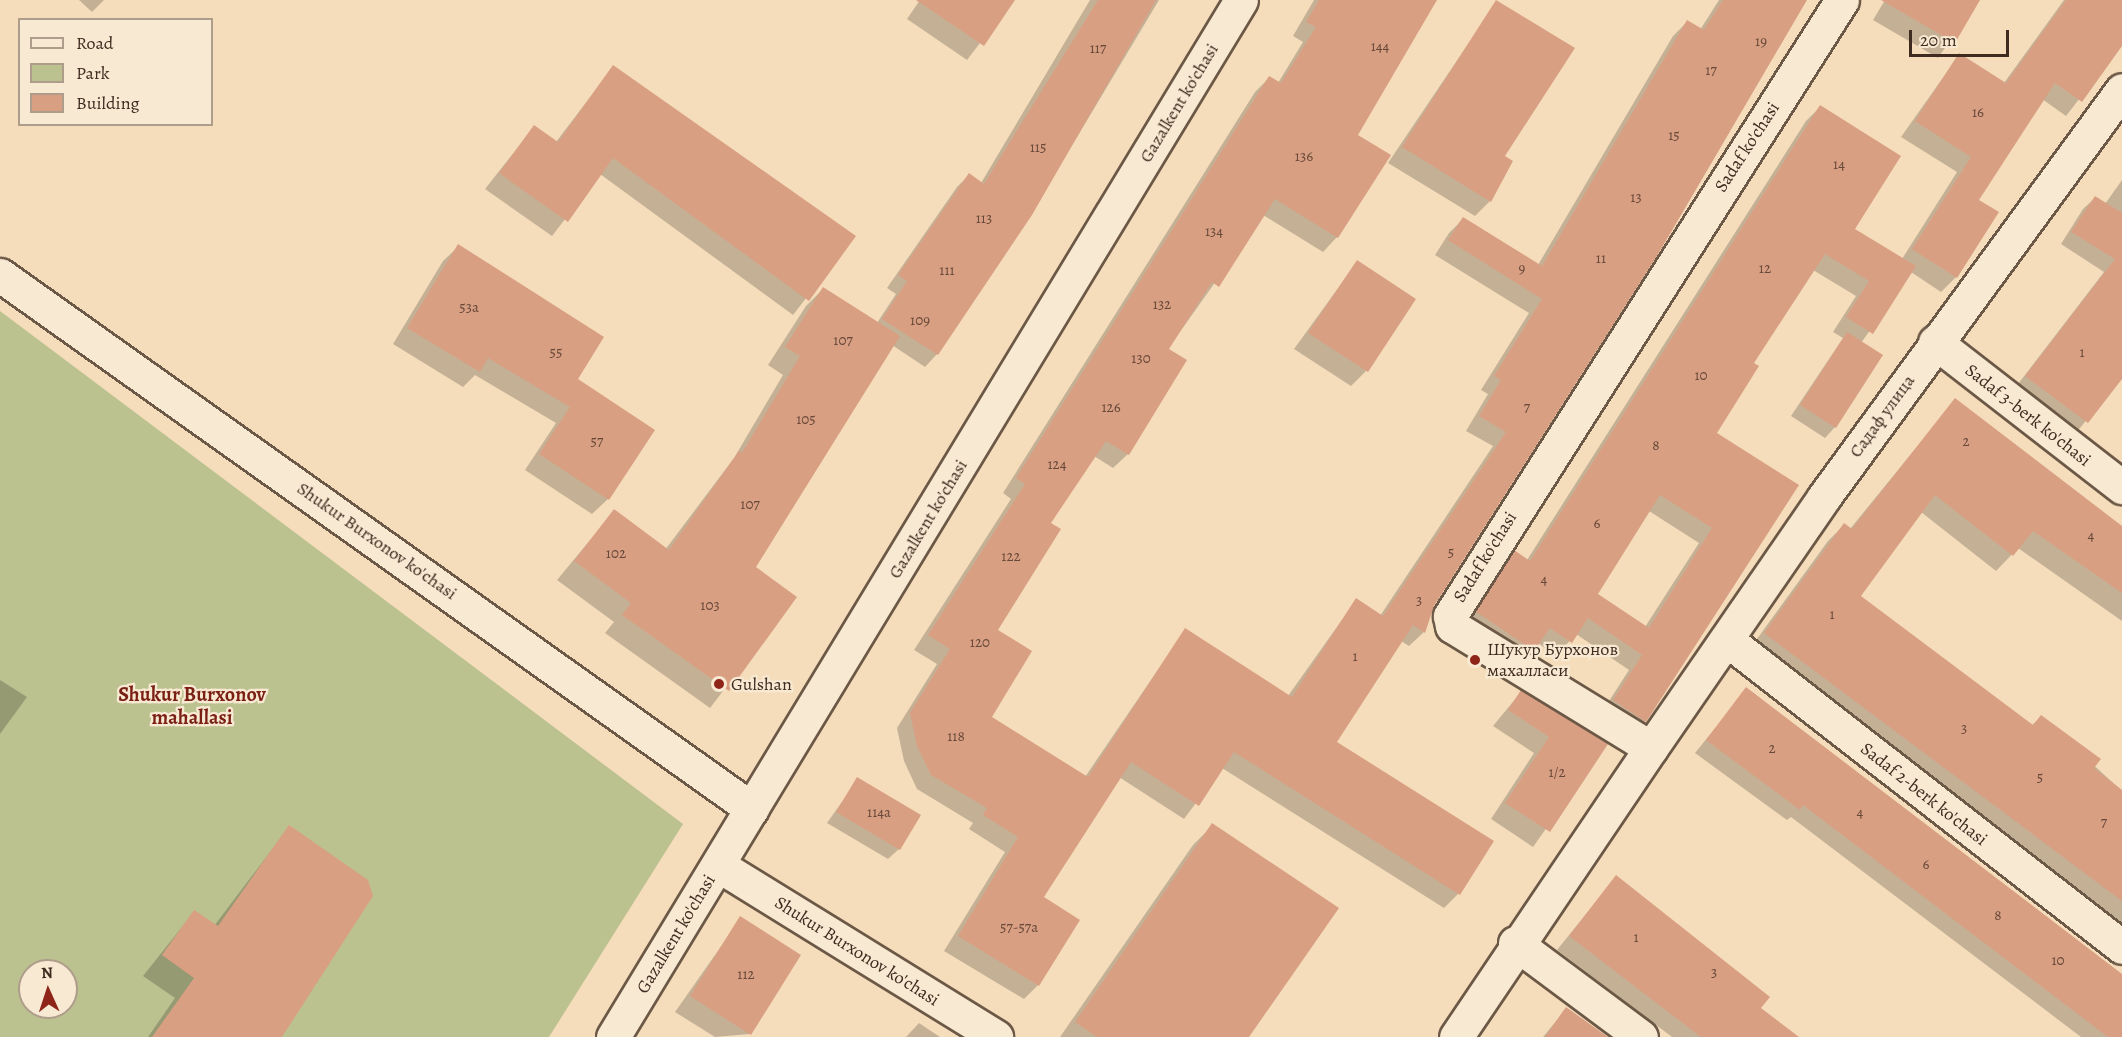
<!DOCTYPE html>
<html>
<head>
<meta charset="utf-8">
<style>
	body { margin:0 }
	#map { position:relative; width:2122px; height:1037px; overflow:hidden; background:#f5ddbb; font-family:Alegreya,serif }
	div>[style] { position:absolute }
	[style*='--x'] { left:calc(var(--x)*1px); top:calc(var(--y)*1px); width:calc(var(--w)*1px); rotate:calc(var(--a)*1deg) }
	.green>* { inset:0; background:#bcc190 }
	.shadow>* { inset:0; background:#0003 }
	.building>* { inset:0; background:#d99f83 }
	.roads { filter:drop-shadow(2px 0 #6c5846) drop-shadow(-2px 0 #6c5846) drop-shadow(0 2px #6c5846) drop-shadow(0 -2px #6c5846) }
	.minor>* { height:33px; margin:-16.5px; padding:0 16.5px; transform-origin:16.5px; border-radius:16.5px; background:#f8e9d3 }
	.tertiary>* { height:33px; margin:-16.5px; padding:0 16.5px; transform-origin:16.5px; border-radius:16.5px; background:#f8e9d3 }
	.dots>* { width:16px; height:16px; translate:-50% -50%; box-sizing:border-box; border:3px solid #f8e9d3; border-radius:50% }
	span { translate:-50% -50%; white-space:nowrap; text-align:center; line-height:1.15; -webkit-text-stroke:4.5px #f8e9d3; paint-order:stroke }
	.number-label { font-size:15px; color:#664838 }
	.number-label span { -webkit-text-stroke-width:0 }
	.street-label { font-size:18px; color:#3f2b1f }
	.poi-label { font-size:18px; color:#3f2b1f }
	.left { translate:0 -50%; text-align:left }
	.neighbourhood-label { font-size:20px; color:#7a1f14; font-weight:700 }
	.legend { position:absolute; left:18px; top:18px; width:195px; height:108px; box-sizing:border-box; background:#f8e9d3; border:2px solid #ae9d8b; margin:0; padding:8px 10px; list-style:none; font-size:18px; color:#3f2b1f }
	.legend li { display:flex; align-items:center; gap:12px; height:30px }
	.legend b { width:30px; border:2px solid #ae9d8b }
	.north { position:absolute; left:18px; top:959px; width:60px; height:60px; box-sizing:border-box; background:#f8e9d3; border:2px solid #ae9d8b; border-radius:50%; rotate:357deg; font-size:16px; font-weight:700; line-height:24px; text-align:center; color:#3f2b1f }
	.north::after { content:''; display:block; margin:auto; width:21px; height:27px; background:#8f2418; clip-path:polygon(50% 0,100% 100%,50% 72%,0 100%) }
	.scale { position:absolute; left:1909px; top:30px; width:100px; height:27px; box-sizing:border-box; border:3px solid #3f2b1f; border-top:0; padding-left:8px; font-size:18px; line-height:21px; white-space:nowrap; color:#3f2b1f; -webkit-text-stroke:4px #f8e9d3; paint-order:stroke }
</style>
</head>
<body>
<div id="map">
	<div class="green">
		<i style="clip-path:polygon(evenodd,0 311px,683px 824px,549px 1037px,0 1037px,0 311px,30px 971px,66px 971px,66px 1007px,30px 1007px,30px 971px)"></i>
	</div>
	<div class="shadow">
		<i style="clip-path:polygon(79px 0,104px 0,92px 12px)"></i>
		<i style="clip-path:polygon(920px 0,1013px 0,967px 60px,907px 19px)"></i>
		<i style="clip-path:polygon(1090px 0,1159px 0,1031px 214px,937px 354px,925px 367px,892px 345px,754px 568px,795px 597px,710px 708px,605px 633px,614px 622px,557px 580px,614px 511px,665px 550px,734px 458px,783px 375px,768px 365px,806px 306px,823px 289px,877px 323px,896px 294px,887px 288px,957px 187px,969px 175px,981px 183px)"></i>
		<i style="clip-path:polygon(1314px 0,1434px 0,1356px 135px,1337px 237px,1323px 252px,1263px 215px,1167px 350px,1128px 454px,1113px 468px,1094px 456px,1049px 524px,996px 630px,990px 717px,1085px 777px,1185px 630px,1288px 696px,1356px 600px,1380px 616px,1493px 446px,1466px 431px,1488px 394px,1481px 390px,1529px 313px,1435px 255px,1449px 233px,1463px 219px,1538px 265px,1673px 36px,1687px 22px,1700px 30px,1719px 0,1806px 0,1433px 605px,1424px 632px,1409px 646px,1401px 641px,1334px 742px,1458px 894px,1444px 908px,1222px 768px,1184px 819px,1119px 777px,1042px 898px,1038px 985px,1024px 999px,944px 951px,1005px 852px,969px 829px,973px 823px,917px 789px,904px 761px,897px 728px,937px 664px,914px 650px,1011px 499px,1003px 493px,1255px 92px,1269px 78px,1278px 83px,1303px 42px,1293px 36px)"></i>
		<i style="clip-path:polygon(1885px 0,1978px 0,1938px 58px,1873px 20px)"></i>
		<i style="clip-path:polygon(evenodd,2064px 0,2122px 0,2122px 44px,2066px 116px,2042px 99px,1977px 201px,1956px 277px,1941px 292px,1911px 272px,1861px 343px,1835px 427px,1825px 438px,1791px 416px,1843px 338px,1833px 332px,1856px 296px,1813px 270px,1752px 363px,1715px 433px,1797px 486px,1645px 721px,1631px 735px,1600px 715px,1629px 670px,1576px 634px,1556px 656px,1538px 643px,1519px 664px,1462px 626px,1500px 567px,1514px 552px,1527px 560px,1806px 121px,1820px 107px,1853px 229px,1902px 259px,1957px 172px,1901px 137px,1959px 55px,2004px 83px,2064px 0,1649px 511px,1699px 543px,1645px 627px,1596px 594px,1649px 511px)"></i>
		<i style="clip-path:polygon(1497px 1px,1490px 201px,1475px 216px,1388px 163px)"></i>
		<i style="clip-path:polygon(613px 67px,853px 237px,793px 315px,600px 174px,552px 236px,485px 189px,534px 127px,556px 142px)"></i>
		<i style="clip-path:polygon(2122px 180px,2122px 377px,2075px 434px,2015px 388px,2104px 272px,2061px 244px,2083px 209px,2095px 198px,2105px 204px)"></i>
		<i style="clip-path:polygon(459px 246px,576px 380px,608px 499px,592px 514px,525px 470px,556px 423px,475px 375px,463px 387px,393px 344px,443px 261px)"></i>
		<i style="clip-path:polygon(1357px 262px,1366px 371px,1351px 386px,1294px 349px)"></i>
		<i style="clip-path:polygon(1955px 400px,2122px 529px,2122px 621px,2018px 548px,1996px 571px,1921px 512px,1859px 597px,2031px 726px,2041px 717px,2122px 791px,2122px 931px,1749px 650px,1828px 541px,1844px 525px,1850px 529px)"></i>
		<i style="clip-path:polygon(0 680px,27px 697px,0 734px)"></i>
		<i style="clip-path:polygon(1747px 689px,2122px 976px,2122px 1037px,2081px 1037px,1791px 817px,1787px 820px,1695px 753px)"></i>
		<i style="clip-path:polygon(1521px 692px,1606px 744px,1533px 847px,1491px 819px,1534px 753px,1493px 726px)"></i>
		<i style="clip-path:polygon(858px 779px,899px 849px,888px 859px,827px 823px)"></i>
		<i style="clip-path:polygon(1213px 825px,1248px 1037px,1060px 1037px,1193px 845px)"></i>
		<i style="clip-path:polygon(289px 827px,280px 1037px,148px 1037px,175px 998px,143px 976px,194px 912px,214px 926px)"></i>
		<i style="clip-path:polygon(1616px 877px,1759px 1008px,1797px 1037px,1672px 1037px,1557px 950px)"></i>
		<i style="clip-path:polygon(741px 918px,750px 1034px,715px 1037px,675px 1012px)"></i>
		<i style="clip-path:polygon(1566px 1009px,1604px 1037px,1543px 1037px)"></i>
		<i style="clip-path:polygon(919px 1023px,940px 1037px,906px 1037px)"></i>
	</div>
	<div class="building">
		<i style="clip-path:polygon(916px 0,1015px 0,984px 46px)"></i>
		<i style="clip-path:polygon(1098px 0,1156px 0,1032px 215px,938px 355px,882px 319px,907px 281px,898px 275px,969px 173px,984px 184px)"></i>
		<i style="clip-path:polygon(1319px 0,1437px 0,1358px 135px,1391px 155px,1338px 238px,1275px 199px,1219px 287px,1212px 282px,1169px 349px,1187px 360px,1129px 455px,1106px 441px,1051px 523px,1061px 529px,998px 630px,1032px 651px,992px 717px,1088px 777px,1185px 628px,1292px 697px,1356px 598px,1383px 616px,1506px 432px,1479px 416px,1501px 380px,1494px 376px,1542px 299px,1448px 240px,1463px 217px,1542px 266px,1687px 20px,1704px 30px,1723px 0,1807px 0,1657px 256px,1434px 606px,1425px 633px,1413px 625px,1337px 742px,1494px 841px,1460px 895px,1234px 752px,1199px 806px,1131px 762px,1044px 897px,1080px 920px,1039px 986px,958px 936px,1018px 837px,983px 815px,987px 808px,931px 775px,917px 746px,910px 713px,950px 649px,928px 635px,1025px 484px,1016px 478px,1269px 76px,1281px 83px,1316px 27px,1306px 22px)"></i>
		<i style="clip-path:polygon(1496px 0,1575px 48px,1505px 156px,1513px 161px,1491px 202px,1402px 147px)"></i>
		<i style="clip-path:polygon(1881px 0,1980px 0,1955px 43px)"></i>
		<i style="clip-path:polygon(2066px 0,2122px 0,2122px 46px,2082px 102px,2055px 83px,1979px 200px,1999px 212px,1957px 278px,1912px 249px,1971px 157px,1915px 121px,1959px 53px,2006px 83px)"></i>
		<i style="clip-path:polygon(613px 65px,856px 236px,809px 301px,613px 158px,568px 222px,499px 173px,534px 125px,558px 142px)"></i>
		<i style="clip-path:polygon(evenodd,1820px 105px,1901px 156px,1855px 229px,1916px 266px,1873px 334px,1846px 317px,1869px 281px,1825px 254px,1754px 363px,1759px 366px,1717px 433px,1799px 485px,1646px 722px,1613px 700px,1642px 655px,1588px 618px,1572px 643px,1550px 628px,1534px 651px,1475px 611px,1514px 550px,1530px 561px,1820px 105px,1660px 495px,1712px 528px,1649px 628px,1598px 594px,1660px 495px)"></i>
		<i style="clip-path:polygon(2095px 196px,2122px 213px,2122px 379px,2088px 423px,2025px 376px,2115px 259px,2071px 232px)"></i>
		<i style="clip-path:polygon(458px 244px,604px 337px,578px 379px,655px 430px,609px 500px,539px 454px,570px 407px,488px 358px,480px 372px,407px 328px)"></i>
		<i style="clip-path:polygon(1357px 260px,1416px 299px,1368px 372px,1308px 333px)"></i>
		<i style="clip-path:polygon(823px 287px,900px 336px,756px 567px,797px 597px,729px 691px,622px 615px,631px 603px,574px 561px,614px 509px,669px 550px,739px 451px,742px 453px,800px 356px,785px 347px)"></i>
		<i style="clip-path:polygon(1847px 332px,1883px 355px,1836px 428px,1800px 405px)"></i>
		<i style="clip-path:polygon(1955px 398px,2122px 526px,2122px 593px,2033px 531px,2013px 556px,1935px 495px,1861px 596px,2033px 725px,2041px 715px,2101px 759px,2094px 768px,2122px 790px,2122px 901px,1764px 633px,1844px 523px,1852px 529px)"></i>
		<i style="clip-path:polygon(1746px 687px,2122px 974px,2122px 1037px,2108px 1037px,1803px 805px,1800px 810px,1706px 740px)"></i>
		<i style="clip-path:polygon(1521px 690px,1608px 744px,1550px 832px,1505px 803px,1549px 737px,1508px 710px)"></i>
		<i style="clip-path:polygon(857px 777px,921px 815px,900px 850px,836px 812px)"></i>
		<i style="clip-path:polygon(1212px 823px,1339px 908px,1249px 1037px,1097px 1037px,1075px 1022px)"></i>
		<i style="clip-path:polygon(289px 825px,368px 880px,373px 896px,282px 1037px,152px 1037px,194px 978px,162px 955px,194px 910px,218px 926px)"></i>
		<i style="clip-path:polygon(1616px 875px,1770px 997px,1761px 1008px,1799px 1037px,1701px 1037px,1569px 936px)"></i>
		<i style="clip-path:polygon(740px 916px,801px 955px,751px 1035px,690px 996px)"></i>
		<i style="clip-path:polygon(1566px 1007px,1608px 1037px,1545px 1037px)"></i>
	</div>
	<div class="roads">
		<div class="minor">
			<i style="--x:1935;--y:342;--w:237;--a:37.8"></i>
			<i style="--x:1727;--y:640;--w:500;--a:37.85"></i>
			<i style="--x:1651;--y:748;--w:305;--a:-55.4"></i>
			<i style="--x:1824;--y:497;--w:504;--a:-53.79"></i>
			<i style="--x:1515;--y:943;--w:157;--a:36.7"></i>
			<i style="--x:1456;--y:1037;--w:349;--a:-56"></i>
			<i style="--x:1651;--y:748;--w:233;--a:-148.5"></i>
			<i style="--x:1452;--y:626;--w:10;--a:-101"></i>
			<i style="--x:1450;--y:616;--w:730;--a:-57.53"></i>
		</div>
		<div class="tertiary">
			<i style="--x:0;--y:275;--w:922;--a:35.38"></i>
			<i style="--x:718;--y:865;--w:327;--a:31.7"></i>
			<i style="--x:613;--y:1037;--w:1212;--a:-58.8"></i>
		</div>
	</div>
	<div class="dots">
		<i style="left:1475px;top:660px;background:#8f2418"></i>
		<i style="left:719px;top:684px;background:#8f2418"></i>
	</div>
	<div class="number-label">
		<span style="left:1761px;top:42px">19</span>
		<span style="left:1380px;top:47px">144</span>
		<span style="left:1098px;top:49px">117</span>
		<span style="left:1711px;top:71px">17</span>
		<span style="left:1978px;top:113px">16</span>
		<span style="left:1674px;top:136px">15</span>
		<span style="left:1038px;top:148px">115</span>
		<span style="left:1304px;top:157px">136</span>
		<span style="left:1839px;top:165px">14</span>
		<span style="left:1636px;top:198px">13</span>
		<span style="left:984px;top:219px">113</span>
		<span style="left:1214px;top:232px">134</span>
		<span style="left:1601px;top:259px">11</span>
		<span style="left:1522px;top:269px">9</span>
		<span style="left:1765px;top:269px">12</span>
		<span style="left:947px;top:271px">111</span>
		<span style="left:1162px;top:305px">132</span>
		<span style="left:469px;top:308px">53а</span>
		<span style="left:920px;top:321px">109</span>
		<span style="left:843px;top:341px">107</span>
		<span style="left:556px;top:353px">55</span>
		<span style="left:2082px;top:353px">1</span>
		<span style="left:1141px;top:359px">130</span>
		<span style="left:1701px;top:376px">10</span>
		<span style="left:1111px;top:408px">126</span>
		<span style="left:1527px;top:408px">7</span>
		<span style="left:806px;top:420px">105</span>
		<span style="left:597px;top:442px">57</span>
		<span style="left:1966px;top:442px">2</span>
		<span style="left:1656px;top:446px">8</span>
		<span style="left:1057px;top:465px">124</span>
		<span style="left:750px;top:505px">107</span>
		<span style="left:1597px;top:524px">6</span>
		<span style="left:2091px;top:536px">4</span>
		<span style="left:1451px;top:553px">5</span>
		<span style="left:616px;top:554px">102</span>
		<span style="left:1011px;top:557px">122</span>
		<span style="left:1544px;top:580px">4</span>
		<span style="left:1419px;top:601px">3</span>
		<span style="left:710px;top:606px">103</span>
		<span style="left:1832px;top:615px">1</span>
		<span style="left:980px;top:643px">120</span>
		<span style="left:1355px;top:657px">1</span>
		<span style="left:1964px;top:729px">3</span>
		<span style="left:956px;top:737px">118</span>
		<span style="left:1772px;top:749px">2</span>
		<span style="left:1557px;top:773px">1/2</span>
		<span style="left:2040px;top:778px">5</span>
		<span style="left:879px;top:813px">114а</span>
		<span style="left:1860px;top:813px">4</span>
		<span style="left:2104px;top:823px">7</span>
		<span style="left:1926px;top:865px">6</span>
		<span style="left:1998px;top:916px">8</span>
		<span style="left:1019px;top:928px">57-57а</span>
		<span style="left:1636px;top:938px">1</span>
		<span style="left:2058px;top:961px">10</span>
		<span style="left:1714px;top:973px">3</span>
		<span style="left:746px;top:975px">112</span>
	</div>
	<div class="street-label">
		<span style="left:1179px;top:103px;rotate:-59deg">Gazalkent ko'chasi</span>
		<span style="left:1747px;top:147px;rotate:-57deg">Sadaf ko'chasi</span>
		<span style="left:2028px;top:415px;rotate:38deg">Sadaf 3-berk ko'chasi</span>
		<span style="left:1882px;top:416px;rotate:-54deg">Садаф улица</span>
		<span style="left:928px;top:519px;rotate:-59deg">Gazalkent ko'chasi</span>
		<span style="left:377px;top:541px;rotate:35deg">Shukur Burxonov ko'chasi</span>
		<span style="left:1485px;top:557px;rotate:-58deg">Sadaf ko'chasi</span>
		<span style="left:1924px;top:794px;rotate:38deg">Sadaf 2-berk ko'chasi</span>
		<span style="left:676px;top:934px;rotate:-59deg">Gazalkent ko'chasi</span>
		<span style="left:857px;top:951px;rotate:32deg">Shukur Burxonov ko'chasi</span>
	</div>
	<div class="poi-label">
		<span class="left" style="left:1487px;top:660px">Шукур Бурхонов<br>махалласи</span>
		<span class="left" style="left:731px;top:684px">Gulshan</span>
	</div>
	<div class="neighbourhood-label">
		<span style="left:192px;top:706px">Shukur Burxonov<br>mahallasi</span>
	</div>
	<ul class="legend">
	<li><b style="height:8px;background:#f8e9d3"></b>Road</li>
	<li><b style="height:16px;background:#bcc190"></b>Park</li>
	<li><b style="height:16px;background:#d99f83"></b>Building</li>
	</ul>
	<div class="north">N</div>
	<div class="scale">20 m</div>
</div>
</body>
</html>
